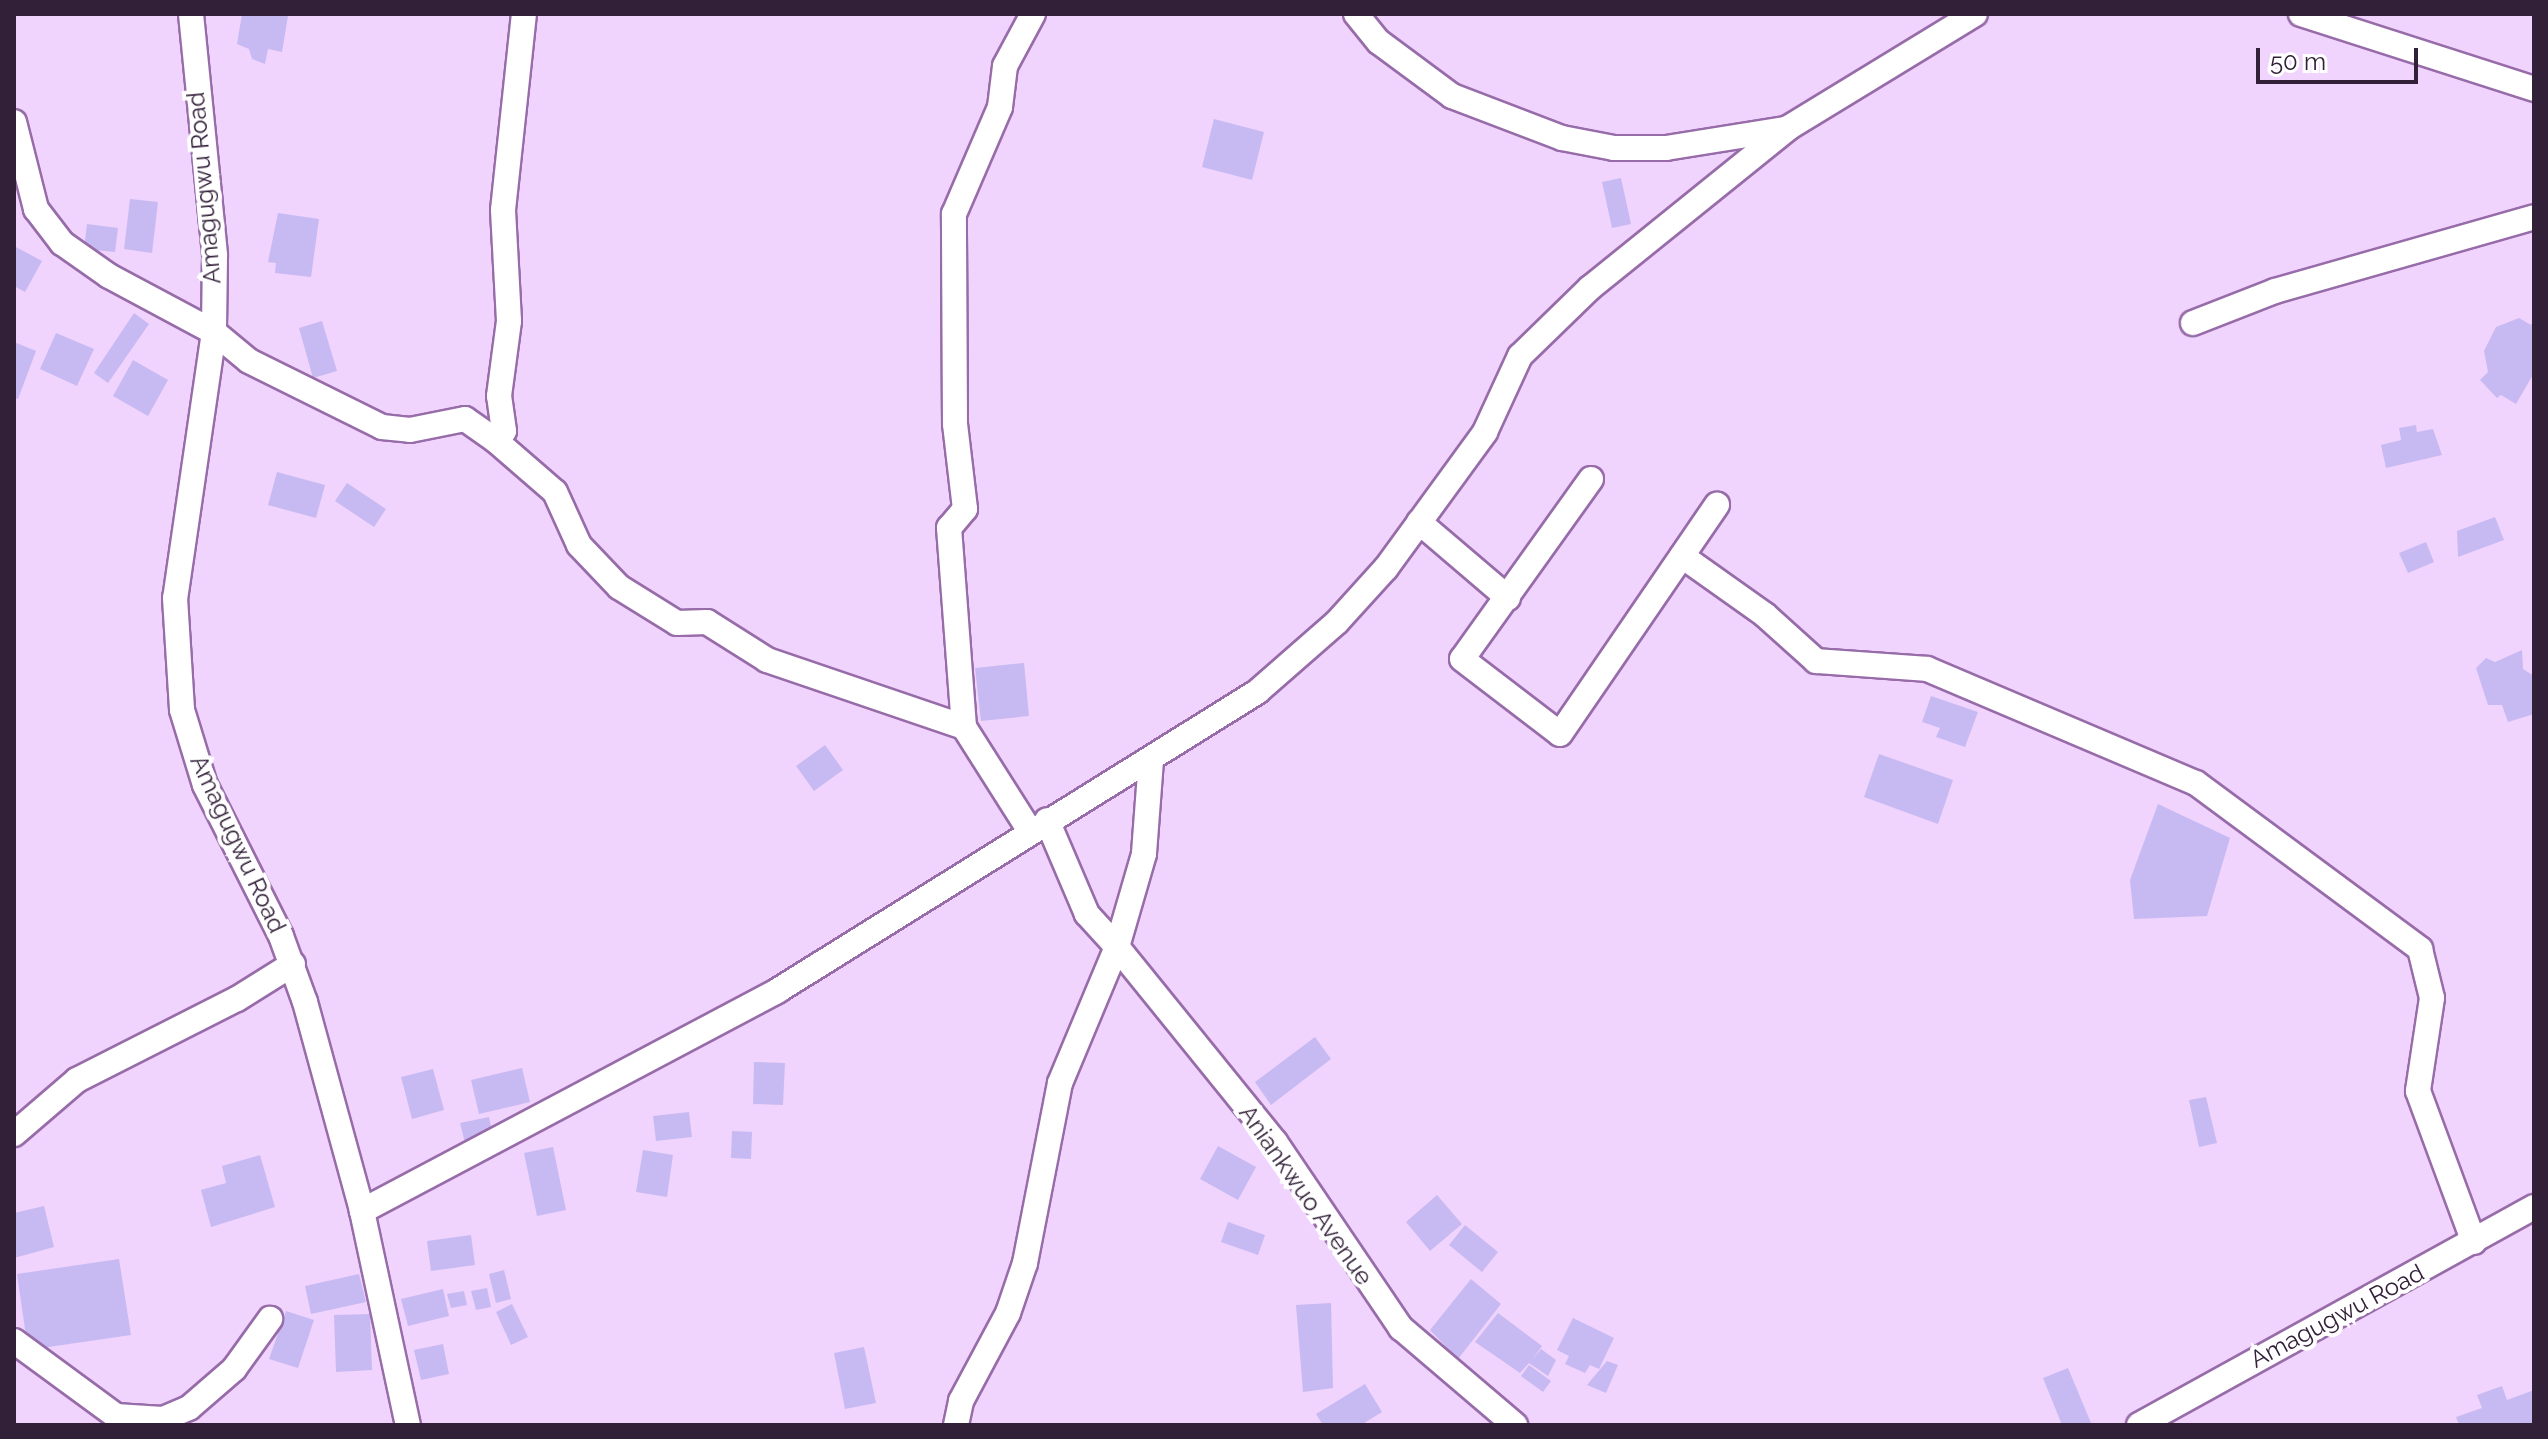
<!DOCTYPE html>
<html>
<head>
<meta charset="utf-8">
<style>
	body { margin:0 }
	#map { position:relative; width:2548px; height:1439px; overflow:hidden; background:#f0d4fd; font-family:Raleway,sans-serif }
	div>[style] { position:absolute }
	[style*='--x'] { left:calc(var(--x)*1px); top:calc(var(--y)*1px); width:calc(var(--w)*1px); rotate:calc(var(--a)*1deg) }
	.building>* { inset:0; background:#c7baf2 }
	.roads { filter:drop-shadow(2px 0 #976ca9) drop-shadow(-2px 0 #976ca9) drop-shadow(0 2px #976ca9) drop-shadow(0 -2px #976ca9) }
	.minor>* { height:24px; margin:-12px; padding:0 12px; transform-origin:12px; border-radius:12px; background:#fff }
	span { translate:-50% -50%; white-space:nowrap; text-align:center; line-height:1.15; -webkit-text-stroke:8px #fff; paint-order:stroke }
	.street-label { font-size:24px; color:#322039 }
	.frame { position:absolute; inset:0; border:16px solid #322039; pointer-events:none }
	.scale { position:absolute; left:2256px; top:48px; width:162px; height:36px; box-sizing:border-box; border:4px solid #322039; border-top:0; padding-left:10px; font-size:24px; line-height:28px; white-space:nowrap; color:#322039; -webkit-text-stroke:6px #fff; paint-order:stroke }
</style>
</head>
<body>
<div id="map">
	<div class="building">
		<i style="clip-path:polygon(242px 14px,288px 16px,282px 52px,268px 49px,265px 64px,252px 59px,249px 49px,237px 44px)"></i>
		<i style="clip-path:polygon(1214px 119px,1264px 132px,1252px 180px,1202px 167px)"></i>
		<i style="clip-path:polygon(1621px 178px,1631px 224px,1612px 228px,1602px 182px)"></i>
		<i style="clip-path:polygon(130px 199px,158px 202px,152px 253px,124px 249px)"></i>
		<i style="clip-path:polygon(278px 213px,319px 219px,311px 277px,275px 273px,276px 263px,268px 262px)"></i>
		<i style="clip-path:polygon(87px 224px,118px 228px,115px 252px,84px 249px)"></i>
		<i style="clip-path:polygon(14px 246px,42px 261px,25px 292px,14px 286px)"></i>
		<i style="clip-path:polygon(134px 313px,149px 324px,108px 383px,94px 373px)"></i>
		<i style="clip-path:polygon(2519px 318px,2531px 325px,2534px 319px,2534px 373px,2516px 404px,2501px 395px,2497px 398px,2480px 380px,2488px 372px,2484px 351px,2496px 327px)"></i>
		<i style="clip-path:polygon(322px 321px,337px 371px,313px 378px,299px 328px)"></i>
		<i style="clip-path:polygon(56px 333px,94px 349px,77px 386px,40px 369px)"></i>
		<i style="clip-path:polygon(14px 342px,36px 351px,18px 399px,14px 398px)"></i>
		<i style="clip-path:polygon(133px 360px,168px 380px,148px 416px,113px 396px)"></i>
		<i style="clip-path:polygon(2416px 425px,2417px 432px,2433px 429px,2442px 455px,2386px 468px,2381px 445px,2401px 440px,2399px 428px)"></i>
		<i style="clip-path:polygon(277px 472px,325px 485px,316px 518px,268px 505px)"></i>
		<i style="clip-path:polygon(347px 483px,386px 509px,374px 527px,335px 501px)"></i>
		<i style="clip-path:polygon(2495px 517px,2504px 540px,2458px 557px,2457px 531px)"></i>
		<i style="clip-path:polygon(2426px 542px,2434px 562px,2408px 573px,2399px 553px)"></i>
		<i style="clip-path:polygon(2522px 650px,2523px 669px,2534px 676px,2534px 714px,2508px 722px,2502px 705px,2488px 705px,2476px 668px,2486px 658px,2495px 662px)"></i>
		<i style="clip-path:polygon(1024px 663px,1029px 716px,981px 721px,975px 668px)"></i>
		<i style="clip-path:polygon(1931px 696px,1978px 712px,1965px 747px,1936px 737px,1940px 728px,1922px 722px)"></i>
		<i style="clip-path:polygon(825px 745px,843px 770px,814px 791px,796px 766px)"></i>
		<i style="clip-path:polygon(1879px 754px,1953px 780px,1938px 824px,1864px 797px)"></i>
		<i style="clip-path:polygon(2158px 804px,2230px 838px,2207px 916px,2134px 919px,2130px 880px)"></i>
		<i style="clip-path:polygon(1315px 1037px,1331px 1059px,1271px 1105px,1255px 1082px)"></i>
		<i style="clip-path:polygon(754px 1062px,785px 1063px,783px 1105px,753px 1104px)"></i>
		<i style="clip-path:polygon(522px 1068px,530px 1102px,479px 1114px,471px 1080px)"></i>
		<i style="clip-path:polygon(433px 1069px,444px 1110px,412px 1119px,401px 1077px)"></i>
		<i style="clip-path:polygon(2206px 1097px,2217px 1143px,2199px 1147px,2189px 1100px)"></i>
		<i style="clip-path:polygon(689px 1112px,692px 1137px,656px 1141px,653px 1116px)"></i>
		<i style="clip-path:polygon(489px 1117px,493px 1136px,465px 1143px,460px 1123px)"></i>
		<i style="clip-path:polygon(732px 1131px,752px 1132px,751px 1159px,731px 1158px)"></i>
		<i style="clip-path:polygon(1218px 1146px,1256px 1167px,1238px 1200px,1200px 1179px)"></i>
		<i style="clip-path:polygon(553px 1147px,566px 1210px,537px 1216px,524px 1153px)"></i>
		<i style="clip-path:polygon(643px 1150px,673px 1155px,667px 1197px,636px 1192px)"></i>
		<i style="clip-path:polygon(260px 1155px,275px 1207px,211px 1227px,201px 1190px,226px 1183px,222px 1166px)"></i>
		<i style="clip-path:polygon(1437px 1195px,1462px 1224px,1430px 1251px,1406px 1222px)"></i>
		<i style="clip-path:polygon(44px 1206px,54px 1247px,14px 1258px,14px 1213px)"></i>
		<i style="clip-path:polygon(1228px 1222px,1265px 1235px,1258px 1255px,1221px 1242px)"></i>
		<i style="clip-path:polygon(1465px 1225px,1498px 1252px,1482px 1272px,1449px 1245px)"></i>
		<i style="clip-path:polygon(471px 1235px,475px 1265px,431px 1271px,427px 1241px)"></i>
		<i style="clip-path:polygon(119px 1259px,131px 1335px,28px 1350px,17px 1274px)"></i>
		<i style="clip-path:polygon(504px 1270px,511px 1299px,496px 1303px,489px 1274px)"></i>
		<i style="clip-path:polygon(359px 1274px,366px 1302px,311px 1314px,305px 1286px)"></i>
		<i style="clip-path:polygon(1471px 1279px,1501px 1304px,1458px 1359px,1430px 1330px)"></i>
		<i style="clip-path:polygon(487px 1288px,491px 1307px,476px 1310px,471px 1291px)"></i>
		<i style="clip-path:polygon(443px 1289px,449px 1316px,408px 1326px,401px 1299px)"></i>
		<i style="clip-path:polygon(464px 1291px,467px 1305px,451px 1308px,447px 1294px)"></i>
		<i style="clip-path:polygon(1331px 1303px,1333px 1388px,1303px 1392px,1296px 1305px)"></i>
		<i style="clip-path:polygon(512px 1304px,528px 1337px,511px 1345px,496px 1312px)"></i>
		<i style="clip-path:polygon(286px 1311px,314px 1320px,298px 1368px,269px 1359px)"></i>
		<i style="clip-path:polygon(1498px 1313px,1542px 1346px,1532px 1360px,1541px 1349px,1556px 1360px,1548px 1376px,1529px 1363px,1520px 1373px,1475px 1342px)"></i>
		<i style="clip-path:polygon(370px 1314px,372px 1370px,336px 1372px,334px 1315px)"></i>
		<i style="clip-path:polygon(1573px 1318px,1614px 1338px,1599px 1369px,1590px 1365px,1585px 1373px,1565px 1364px,1569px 1356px,1557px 1350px)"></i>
		<i style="clip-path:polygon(443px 1344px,449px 1374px,421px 1380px,414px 1350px)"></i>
		<i style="clip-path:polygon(864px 1347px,876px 1403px,845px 1409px,834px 1353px)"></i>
		<i style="clip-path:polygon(1607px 1361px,1618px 1365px,1606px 1393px,1587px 1385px)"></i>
		<i style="clip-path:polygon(1529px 1365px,1551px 1381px,1543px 1392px,1521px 1376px)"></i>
		<i style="clip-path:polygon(2068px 1368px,2091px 1423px,2086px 1425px,2062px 1425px,2043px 1378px)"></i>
		<i style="clip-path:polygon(1365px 1384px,1382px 1412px,1361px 1425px,1323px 1425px,1316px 1414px)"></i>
		<i style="clip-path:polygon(2502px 1386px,2507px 1400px,2534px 1390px,2534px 1425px,2459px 1425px,2456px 1417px,2482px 1408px,2477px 1395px)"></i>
	</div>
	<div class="roads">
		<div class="minor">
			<i style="--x:191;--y:14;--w:243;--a:84.3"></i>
			<i style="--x:215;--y:256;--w:76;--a:90.8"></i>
			<i style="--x:214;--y:332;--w:269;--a:98.3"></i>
			<i style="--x:175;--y:598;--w:112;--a:86.4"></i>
			<i style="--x:182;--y:710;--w:78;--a:73"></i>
			<i style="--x:205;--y:785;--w:169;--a:63.3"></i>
			<i style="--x:281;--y:936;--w:70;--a:70"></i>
			<i style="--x:305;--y:1002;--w:217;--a:74.7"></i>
			<i style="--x:362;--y:1211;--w:219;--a:77.9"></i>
			<i style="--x:1356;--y:14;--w:36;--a:51"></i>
			<i style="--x:1379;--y:42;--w:91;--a:36.5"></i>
			<i style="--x:1452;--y:96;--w:118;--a:20.9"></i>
			<i style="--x:1562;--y:138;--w:53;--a:10.9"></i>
			<i style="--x:1614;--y:148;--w:52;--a:0"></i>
			<i style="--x:1666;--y:148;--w:120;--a:-9.1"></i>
			<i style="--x:2301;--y:14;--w:245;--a:17.8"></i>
			<i style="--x:14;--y:122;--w:90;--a:75.8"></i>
			<i style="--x:36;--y:209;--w:43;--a:52.6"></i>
			<i style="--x:62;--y:243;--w:57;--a:35.1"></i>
			<i style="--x:109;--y:276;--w:119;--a:28.1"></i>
			<i style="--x:214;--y:332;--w:45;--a:39.6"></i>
			<i style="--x:249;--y:361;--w:148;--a:26.4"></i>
			<i style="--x:382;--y:427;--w:28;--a:6"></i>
			<i style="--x:410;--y:430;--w:56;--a:-11.3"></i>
			<i style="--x:465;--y:419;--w:39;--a:35"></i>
			<i style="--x:497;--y:441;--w:12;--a:-55"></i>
			<i style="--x:504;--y:431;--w:35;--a:-98"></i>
			<i style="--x:499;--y:396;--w:76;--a:-82.4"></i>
			<i style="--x:509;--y:321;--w:111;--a:-93.1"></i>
			<i style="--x:503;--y:210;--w:197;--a:-83.9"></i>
			<i style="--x:2193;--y:323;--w:88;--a:-21.3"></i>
			<i style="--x:2275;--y:291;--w:269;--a:-15.9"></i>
			<i style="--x:495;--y:440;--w:79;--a:40.9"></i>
			<i style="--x:555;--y:492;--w:58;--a:65.6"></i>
			<i style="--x:579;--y:545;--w:58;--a:46.4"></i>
			<i style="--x:619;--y:587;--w:68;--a:31.8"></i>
			<i style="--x:677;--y:623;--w:30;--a:-2"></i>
			<i style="--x:707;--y:622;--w:71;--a:32.3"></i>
			<i style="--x:767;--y:660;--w:208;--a:18.8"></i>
			<i style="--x:964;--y:727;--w:123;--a:57.6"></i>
			<i style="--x:1591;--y:479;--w:221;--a:125.6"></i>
			<i style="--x:1462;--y:659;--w:123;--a:37.4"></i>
			<i style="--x:1560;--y:734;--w:278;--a:-55.6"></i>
			<i style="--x:1419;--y:522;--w:117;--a:40.5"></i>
			<i style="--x:1682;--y:556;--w:102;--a:35.4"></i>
			<i style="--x:1765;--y:615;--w:69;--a:42"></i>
			<i style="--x:1816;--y:661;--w:111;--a:4.1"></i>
			<i style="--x:1927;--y:669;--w:292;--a:23"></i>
			<i style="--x:2196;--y:783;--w:279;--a:36.5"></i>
			<i style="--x:2420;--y:949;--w:50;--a:76.2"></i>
			<i style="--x:2432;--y:998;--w:94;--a:98.6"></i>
			<i style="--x:2418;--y:1091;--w:161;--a:69.7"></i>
			<i style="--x:964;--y:727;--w:200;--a:-94.3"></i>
			<i style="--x:949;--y:528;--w:25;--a:-50"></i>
			<i style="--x:965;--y:509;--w:86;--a:-96.7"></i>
			<i style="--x:955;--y:424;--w:210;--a:-90.3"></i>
			<i style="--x:954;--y:214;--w:116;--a:-66.7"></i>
			<i style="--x:1000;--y:107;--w:41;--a:-83"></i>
			<i style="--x:1005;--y:66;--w:59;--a:-61.7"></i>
			<i style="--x:1151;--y:760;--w:94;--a:94.3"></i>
			<i style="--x:1144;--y:854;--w:97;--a:106.2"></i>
			<i style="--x:1117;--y:947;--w:251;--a:51"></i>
			<i style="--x:1275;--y:1142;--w:225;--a:55.9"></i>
			<i style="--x:1401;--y:1328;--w:150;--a:40.4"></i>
			<i style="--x:14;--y:1134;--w:83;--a:-40.6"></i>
			<i style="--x:77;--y:1080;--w:179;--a:-26.9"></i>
			<i style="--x:237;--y:999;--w:66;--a:-32"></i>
			<i style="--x:362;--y:1211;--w:470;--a:-27.9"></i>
			<i style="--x:777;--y:991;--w:566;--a:-31.92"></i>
			<i style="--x:1257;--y:692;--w:106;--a:-41.2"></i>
			<i style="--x:1337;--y:622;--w:73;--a:-47.8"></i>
			<i style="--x:1386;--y:568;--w:168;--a:-53.9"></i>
			<i style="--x:1485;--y:432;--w:84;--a:-65.3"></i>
			<i style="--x:1520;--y:356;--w:98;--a:-44.2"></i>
			<i style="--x:1590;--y:288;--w:255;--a:-38.9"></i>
			<i style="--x:1788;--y:128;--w:219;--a:-31.4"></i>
			<i style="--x:14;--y:1341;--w:127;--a:36.3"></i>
			<i style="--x:116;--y:1416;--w:47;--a:3.7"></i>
			<i style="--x:163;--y:1419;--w:28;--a:-23"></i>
			<i style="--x:189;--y:1408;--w:60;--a:-40.9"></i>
			<i style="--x:234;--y:1369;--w:62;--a:-54.2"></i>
			<i style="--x:956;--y:1425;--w:25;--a:-78"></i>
			<i style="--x:961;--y:1401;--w:100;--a:-61.9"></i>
			<i style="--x:1008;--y:1313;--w:53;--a:-71.2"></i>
			<i style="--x:1025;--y:1263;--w:183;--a:-79"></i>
			<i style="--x:1060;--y:1083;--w:147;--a:-67.3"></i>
			<i style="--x:1117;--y:947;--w:45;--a:-132.3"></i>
			<i style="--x:1087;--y:914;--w:102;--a:-113.1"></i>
			<i style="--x:2139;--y:1425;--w:451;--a:-28.9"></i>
		</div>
	</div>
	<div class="street-label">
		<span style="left:204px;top:188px;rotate:-95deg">Amagugwu Road</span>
		<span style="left:238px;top:844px;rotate:65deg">Amagugwu Road</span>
		<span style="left:1306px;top:1195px;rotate:55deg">Aniankwuo Avenue</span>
		<span style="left:2337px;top:1316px;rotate:-28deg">Amagugwu Road</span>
	</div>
	<div class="frame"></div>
	<div class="scale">50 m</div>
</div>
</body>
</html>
